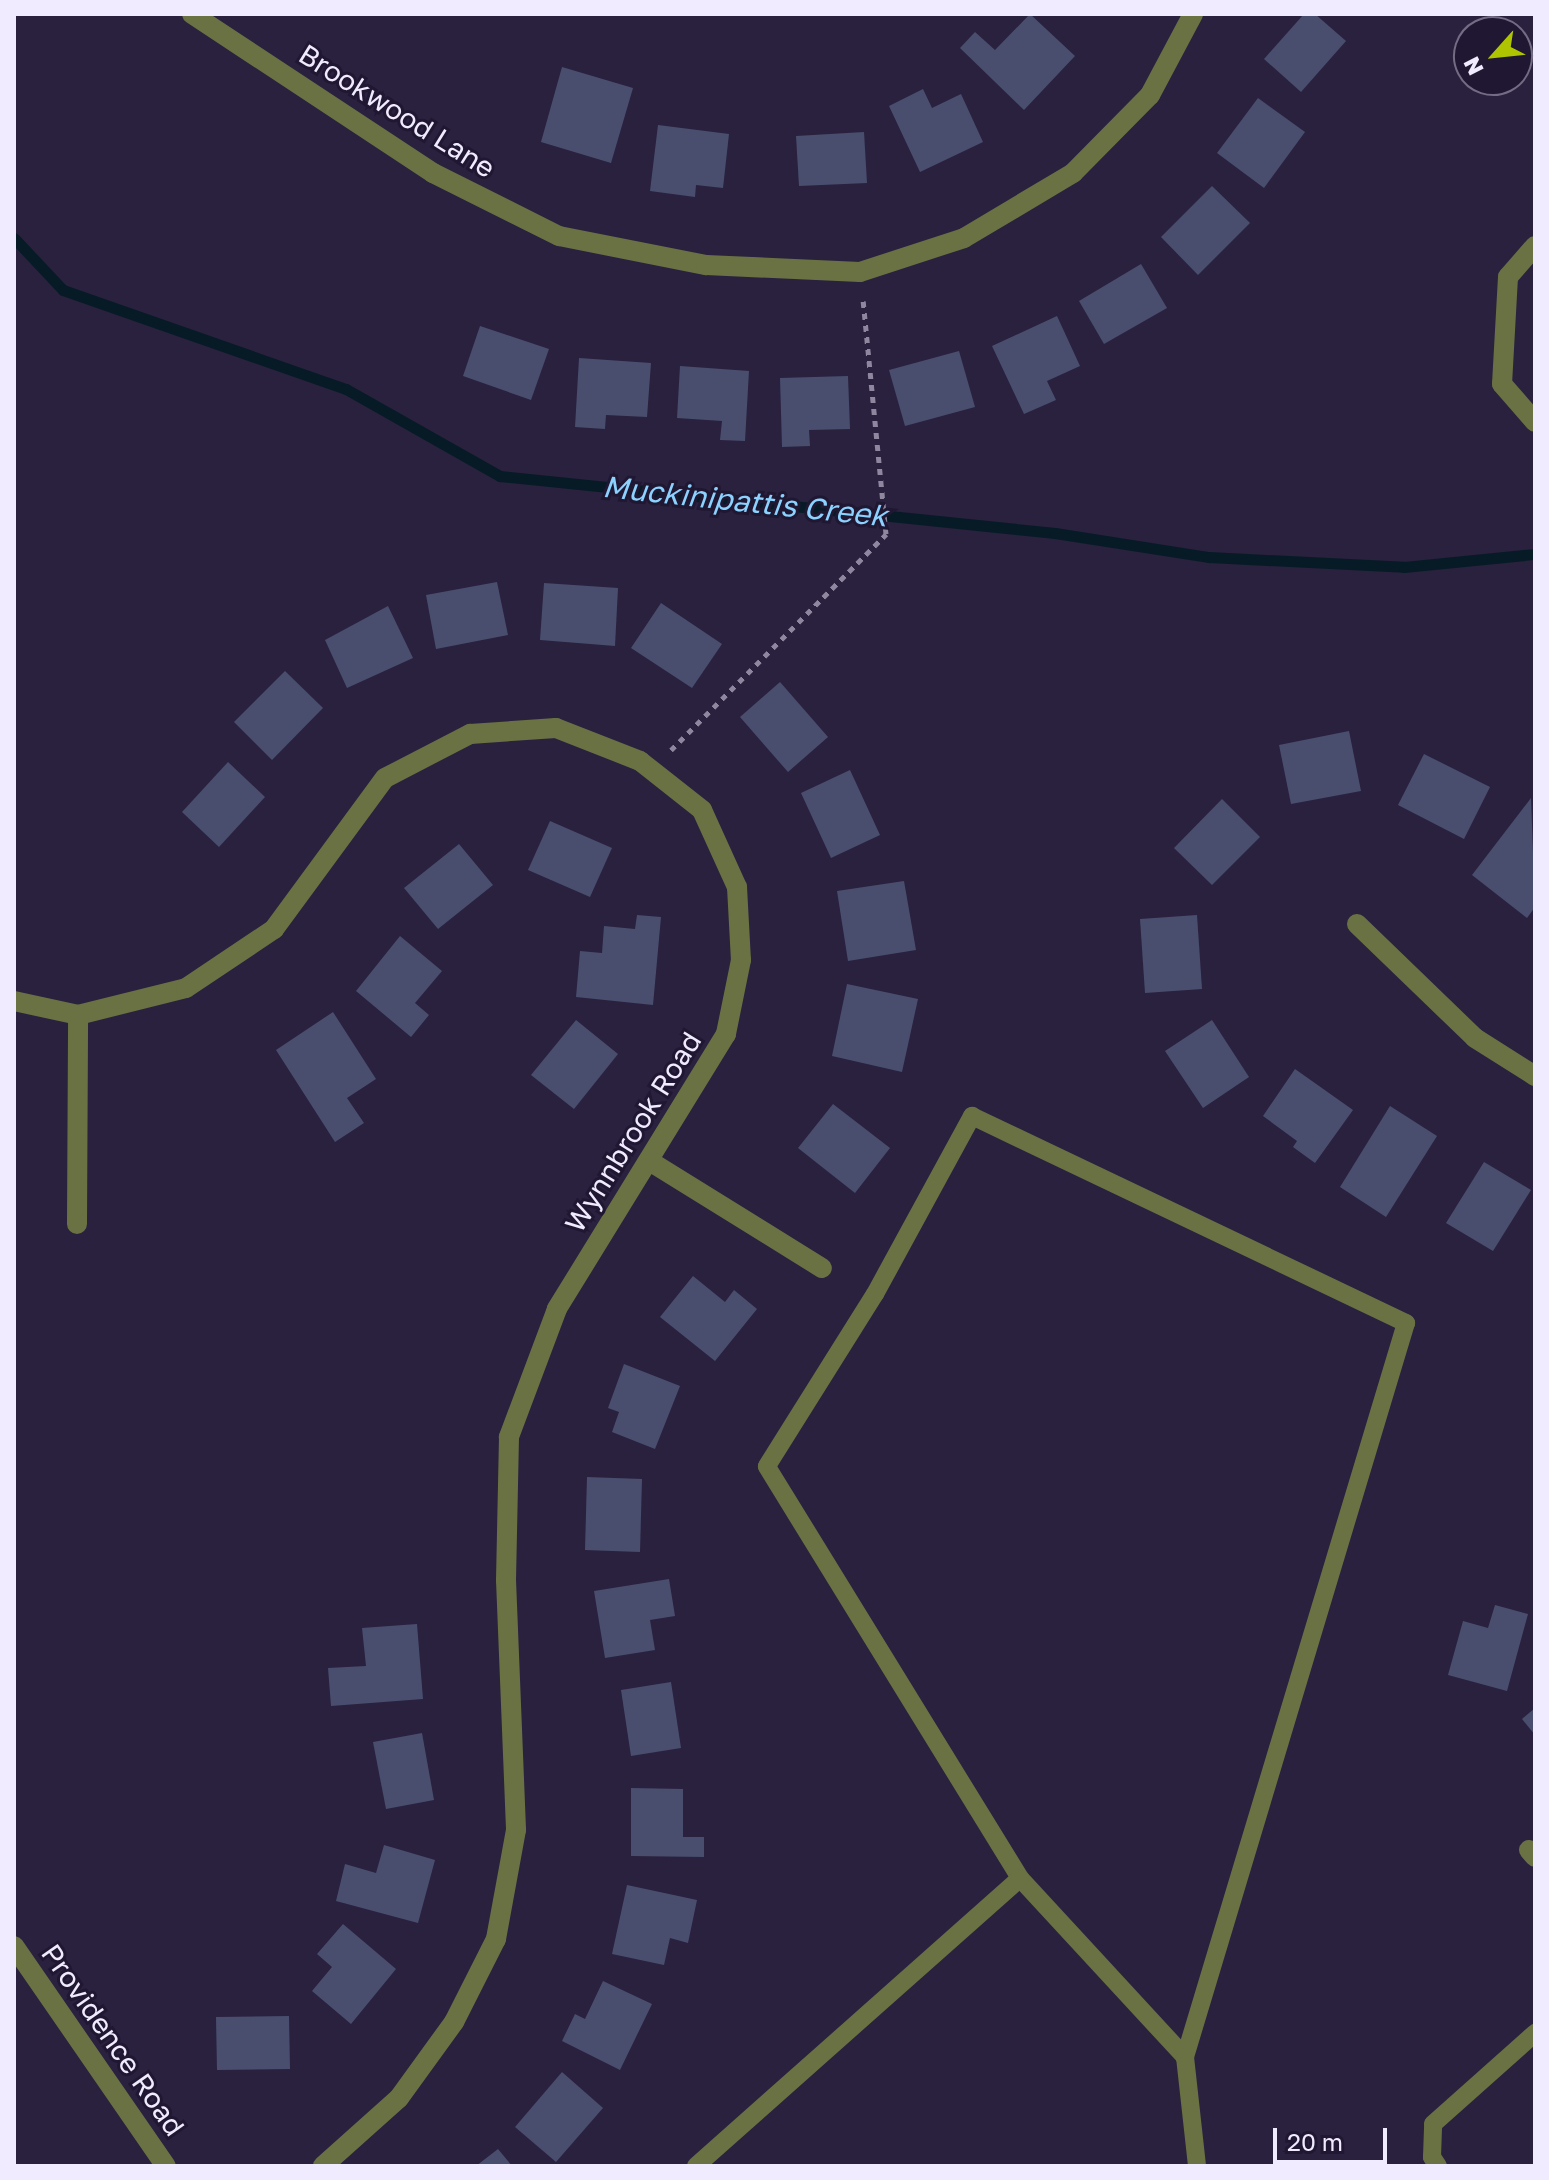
<!DOCTYPE html>
<html>
<head>
<meta charset="utf-8">
<style>
	body { margin:0 }
	#map { position:relative; width:1549px; height:2180px; overflow:hidden; background:#2a213e; font-family:"Golos Text",sans-serif }
	div>[style] { position:absolute }
	[style*='--x'] { left:calc(var(--x)*1px); top:calc(var(--y)*1px); width:calc(var(--w)*1px); rotate:calc(var(--a)*1deg) }
	.stream>* { height:11px; margin:-5.5px; padding:0 5.5px; transform-origin:5.5px; border-radius:5.5px; background:#071b27 }
	.building>* { inset:0; background:#494e6e }
	.path>* { height:5px; margin-top:-2.5px; transform-origin:0; background:repeating-linear-gradient(90deg,#8e879f 0 6px,transparent 0 12px) }
	.service>* { height:18px; margin:-9px; padding:0 9px; transform-origin:9px; border-radius:9px; background:#6a7244 }
	.minor>* { height:20px; margin:-10px; padding:0 10px; transform-origin:10px; border-radius:10px; background:#6a7244 }
	.tertiary>* { height:20px; margin:-10px; padding:0 10px; transform-origin:10px; border-radius:10px; background:#6a7244 }
	span { translate:-50% -50%; white-space:nowrap; text-align:center; line-height:1.15; -webkit-text-stroke:6px #201733; paint-order:stroke }
	.street-label { font-size:28px; color:#f0ebfe }
	.water-label { font-size:30px; color:#8bd2ff; font-style:italic }
	.frame { position:absolute; inset:0; border:16px solid #f0ebfe; pointer-events:none }
	.north { position:absolute; left:1453px; top:16px; width:80px; height:80px; box-sizing:border-box; background:#201733; border:2px solid #736c84; border-radius:50%; rotate:243deg; font-size:22px; font-weight:700; line-height:32px; text-align:center; color:#f0ebfe }
	.north::after { content:''; display:block; margin:auto; width:28px; height:36px; background:#b0c501; clip-path:polygon(50% 0,100% 100%,50% 72%,0 100%) }
	.scale { position:absolute; left:1273px; top:2128px; width:114px; height:36px; box-sizing:border-box; border:4px solid #f0ebfe; border-top:0; padding-left:10px; font-size:24px; line-height:28px; white-space:nowrap; color:#f0ebfe; -webkit-text-stroke:6px #201733; paint-order:stroke }
</style>
</head>
<body>
<div id="map">
	<div class="stream">
		<i style="--x:14;--y:238;--w:71;--a:46.7"></i>
		<i style="--x:63;--y:290;--w:300;--a:19.3"></i>
		<i style="--x:346;--y:389;--w:177;--a:29.5"></i>
		<i style="--x:500;--y:476;--w:558;--a:5.86"></i>
		<i style="--x:1055;--y:533;--w:156;--a:8.9"></i>
		<i style="--x:1209;--y:557;--w:195;--a:2.9"></i>
		<i style="--x:1404;--y:567;--w:132;--a:-5.7"></i>
	</div>
	<div class="building">
		<i style="clip-path:polygon(1030px 14px,1075px 56px,1024px 110px,960px 48px,975px 32px,995px 50px)"></i>
		<i style="clip-path:polygon(1304px 14px,1315px 14px,1346px 41px,1301px 92px,1264px 59px)"></i>
		<i style="clip-path:polygon(562px 67px,633px 88px,611px 163px,541px 142px)"></i>
		<i style="clip-path:polygon(923px 89px,932px 108px,961px 94px,983px 142px,920px 172px,889px 106px)"></i>
		<i style="clip-path:polygon(1258px 98px,1305px 132px,1264px 188px,1217px 153px)"></i>
		<i style="clip-path:polygon(658px 125px,729px 134px,723px 188px,696px 185px,695px 197px,650px 191px)"></i>
		<i style="clip-path:polygon(864px 132px,867px 183px,799px 186px,796px 136px)"></i>
		<i style="clip-path:polygon(1212px 186px,1250px 223px,1198px 275px,1161px 237px)"></i>
		<i style="clip-path:polygon(1141px 264px,1167px 308px,1104px 344px,1079px 301px)"></i>
		<i style="clip-path:polygon(1057px 316px,1080px 366px,1047px 381px,1056px 400px,1024px 414px,992px 346px)"></i>
		<i style="clip-path:polygon(480px 326px,549px 349px,531px 400px,463px 376px)"></i>
		<i style="clip-path:polygon(959px 351px,975px 407px,905px 426px,889px 370px)"></i>
		<i style="clip-path:polygon(579px 358px,651px 363px,647px 417px,606px 415px,605px 429px,575px 427px)"></i>
		<i style="clip-path:polygon(680px 366px,749px 371px,745px 441px,720px 440px,722px 421px,677px 418px)"></i>
		<i style="clip-path:polygon(848px 376px,850px 429px,809px 430px,810px 446px,782px 447px,780px 378px)"></i>
		<i style="clip-path:polygon(497px 582px,508px 635px,436px 649px,426px 595px)"></i>
		<i style="clip-path:polygon(544px 583px,618px 588px,615px 646px,540px 640px)"></i>
		<i style="clip-path:polygon(661px 603px,722px 644px,692px 688px,631px 648px)"></i>
		<i style="clip-path:polygon(388px 606px,413px 658px,347px 688px,325px 640px)"></i>
		<i style="clip-path:polygon(285px 671px,323px 708px,272px 760px,234px 722px)"></i>
		<i style="clip-path:polygon(780px 682px,828px 737px,788px 772px,740px 717px)"></i>
		<i style="clip-path:polygon(1349px 731px,1361px 791px,1291px 804px,1279px 745px)"></i>
		<i style="clip-path:polygon(1424px 754px,1490px 787px,1464px 839px,1398px 805px)"></i>
		<i style="clip-path:polygon(228px 762px,265px 797px,219px 847px,182px 812px)"></i>
		<i style="clip-path:polygon(850px 770px,880px 835px,831px 858px,801px 793px)"></i>
		<i style="clip-path:polygon(1531px 798px,1535px 907px,1527px 918px,1472px 875px)"></i>
		<i style="clip-path:polygon(1222px 799px,1260px 837px,1212px 885px,1174px 848px)"></i>
		<i style="clip-path:polygon(550px 821px,612px 848px,590px 897px,528px 870px)"></i>
		<i style="clip-path:polygon(459px 844px,493px 885px,438px 929px,404px 888px)"></i>
		<i style="clip-path:polygon(904px 881px,916px 950px,848px 961px,837px 891px)"></i>
		<i style="clip-path:polygon(637px 915px,661px 917px,653px 1005px,576px 997px,580px 951px,602px 953px,604px 926px,635px 929px)"></i>
		<i style="clip-path:polygon(1197px 915px,1202px 989px,1145px 993px,1140px 919px)"></i>
		<i style="clip-path:polygon(400px 936px,442px 971px,415px 1003px,429px 1015px,411px 1037px,356px 991px)"></i>
		<i style="clip-path:polygon(847px 984px,918px 999px,902px 1072px,832px 1056px)"></i>
		<i style="clip-path:polygon(333px 1012px,376px 1079px,347px 1098px,364px 1123px,335px 1142px,276px 1050px)"></i>
		<i style="clip-path:polygon(576px 1020px,618px 1054px,574px 1109px,531px 1075px)"></i>
		<i style="clip-path:polygon(1212px 1020px,1249px 1077px,1203px 1108px,1165px 1051px)"></i>
		<i style="clip-path:polygon(1295px 1069px,1353px 1110px,1315px 1163px,1293px 1147px,1297px 1141px,1263px 1116px)"></i>
		<i style="clip-path:polygon(833px 1104px,890px 1148px,855px 1193px,798px 1148px)"></i>
		<i style="clip-path:polygon(1390px 1106px,1437px 1136px,1386px 1217px,1340px 1187px)"></i>
		<i style="clip-path:polygon(1484px 1162px,1531px 1190px,1493px 1251px,1446px 1223px)"></i>
		<i style="clip-path:polygon(693px 1276px,725px 1302px,734px 1290px,757px 1309px,715px 1361px,660px 1317px)"></i>
		<i style="clip-path:polygon(624px 1364px,680px 1386px,655px 1449px,612px 1432px,619px 1412px,608px 1408px)"></i>
		<i style="clip-path:polygon(587px 1477px,642px 1479px,640px 1552px,585px 1550px)"></i>
		<i style="clip-path:polygon(669px 1579px,675px 1616px,650px 1620px,655px 1650px,605px 1658px,594px 1591px)"></i>
		<i style="clip-path:polygon(1495px 1605px,1528px 1614px,1507px 1691px,1448px 1675px,1463px 1621px,1488px 1628px)"></i>
		<i style="clip-path:polygon(417px 1624px,423px 1699px,331px 1706px,328px 1668px,366px 1666px,362px 1628px)"></i>
		<i style="clip-path:polygon(671px 1682px,681px 1748px,631px 1756px,621px 1690px)"></i>
		<i style="clip-path:polygon(1535px 1708px,1535px 1735px,1522px 1719px)"></i>
		<i style="clip-path:polygon(422px 1733px,434px 1800px,386px 1809px,373px 1742px)"></i>
		<i style="clip-path:polygon(631px 1788px,683px 1789px,683px 1837px,704px 1837px,704px 1857px,631px 1856px)"></i>
		<i style="clip-path:polygon(384px 1845px,435px 1860px,418px 1923px,336px 1901px,345px 1864px,376px 1873px)"></i>
		<i style="clip-path:polygon(627px 1885px,697px 1900px,688px 1943px,670px 1938px,664px 1965px,612px 1954px)"></i>
		<i style="clip-path:polygon(343px 1924px,396px 1969px,351px 2024px,312px 1991px,332px 1967px,317px 1954px)"></i>
		<i style="clip-path:polygon(603px 1981px,652px 2004px,620px 2070px,562px 2041px,575px 2014px,585px 2019px)"></i>
		<i style="clip-path:polygon(289px 2016px,290px 2069px,217px 2070px,216px 2017px)"></i>
		<i style="clip-path:polygon(562px 2072px,603px 2108px,556px 2162px,515px 2127px)"></i>
		<i style="clip-path:polygon(498px 2149px,512px 2166px,476px 2166px)"></i>
	</div>
	<div class="path">
		<i style="--x:671;--y:750;--w:305;--a:-45.1"></i>
		<i style="--x:886;--y:534;--w:234;--a:-95.6"></i>
	</div>
	<div class="service">
		<i style="--x:1185;--y:2057;--w:243;--a:-132.7"></i>
		<i style="--x:1020;--y:1878;--w:483;--a:-121.6"></i>
		<i style="--x:767;--y:1466;--w:203;--a:-57.9"></i>
		<i style="--x:875;--y:1294;--w:203;--a:-61.4"></i>
		<i style="--x:972;--y:1116;--w:481;--a:25.5"></i>
		<i style="--x:1406;--y:1323;--w:767;--a:106.76"></i>
		<i style="--x:1185;--y:2057;--w:110;--a:83.7"></i>
		<i style="--x:696;--y:2166;--w:433;--a:-41.6"></i>
		<i style="--x:1438;--y:2166;--w:11;--a:-124"></i>
		<i style="--x:1432;--y:2157;--w:33;--a:-88"></i>
		<i style="--x:1433;--y:2124;--w:137;--a:-41.7"></i>
	</div>
	<div class="minor">
		<i style="--x:192;--y:14;--w:289;--a:33.4"></i>
		<i style="--x:433;--y:173;--w:141;--a:26.6"></i>
		<i style="--x:559;--y:236;--w:150;--a:11.2"></i>
		<i style="--x:706;--y:265;--w:154;--a:2.6"></i>
		<i style="--x:860;--y:272;--w:109;--a:-18.1"></i>
		<i style="--x:964;--y:238;--w:127;--a:-30.8"></i>
		<i style="--x:1073;--y:173;--w:110;--a:-45.4"></i>
		<i style="--x:1150;--y:95;--w:92;--a:-62"></i>
		<i style="--x:1535;--y:246;--w:41;--a:131.1"></i>
		<i style="--x:1508;--y:277;--w:107;--a:93.2"></i>
		<i style="--x:1502;--y:384;--w:50;--a:49"></i>
		<i style="--x:1357;--y:924;--w:164;--a:44"></i>
		<i style="--x:1475;--y:1038;--w:71;--a:32.3"></i>
		<i style="--x:14;--y:1001;--w:66;--a:12.3"></i>
		<i style="--x:78;--y:1015;--w:111;--a:-14"></i>
		<i style="--x:186;--y:988;--w:106;--a:-33.8"></i>
		<i style="--x:274;--y:929;--w:187;--a:-53.7"></i>
		<i style="--x:385;--y:778;--w:96;--a:-27.4"></i>
		<i style="--x:470;--y:734;--w:86;--a:-4"></i>
		<i style="--x:556;--y:728;--w:90;--a:21.4"></i>
		<i style="--x:640;--y:761;--w:79;--a:38.3"></i>
		<i style="--x:702;--y:810;--w:85;--a:65.6"></i>
		<i style="--x:737;--y:887;--w:73;--a:86.9"></i>
		<i style="--x:741;--y:960;--w:76;--a:101.5"></i>
		<i style="--x:726;--y:1034;--w:323;--a:121.6"></i>
		<i style="--x:557;--y:1309;--w:137;--a:110.6"></i>
		<i style="--x:509;--y:1437;--w:143;--a:91.2"></i>
		<i style="--x:506;--y:1580;--w:250;--a:87.7"></i>
		<i style="--x:516;--y:1830;--w:111;--a:100.4"></i>
		<i style="--x:496;--y:1939;--w:93;--a:116.8"></i>
		<i style="--x:454;--y:2022;--w:94;--a:125.9"></i>
		<i style="--x:399;--y:2098;--w:102;--a:138.2"></i>
		<i style="--x:651;--y:1162;--w:201;--a:31.8"></i>
		<i style="--x:77;--y:1224;--w:209;--a:-89.7"></i>
		<i style="--x:1529;--y:1850;--w:9;--a:49"></i>
	</div>
	<div class="tertiary">
		<i style="--x:14;--y:1946;--w:267;--a:55.4"></i>
	</div>
	<div class="street-label">
		<span style="left:397px;top:111px;rotate:32deg">Brookwood Lane</span>
		<span style="left:633px;top:1132px;rotate:-58deg">Wynnbrook Road</span>
		<span style="left:113px;top:2040px;rotate:55deg">Providence Road</span>
	</div>
	<div class="water-label">
		<span style="left:745px;top:501px;rotate:6deg">Muckinipattis Creek</span>
	</div>
	<div class="frame"></div>
	<div class="north">N</div>
	<div class="scale">20 m</div>
</div>
</body>
</html>
